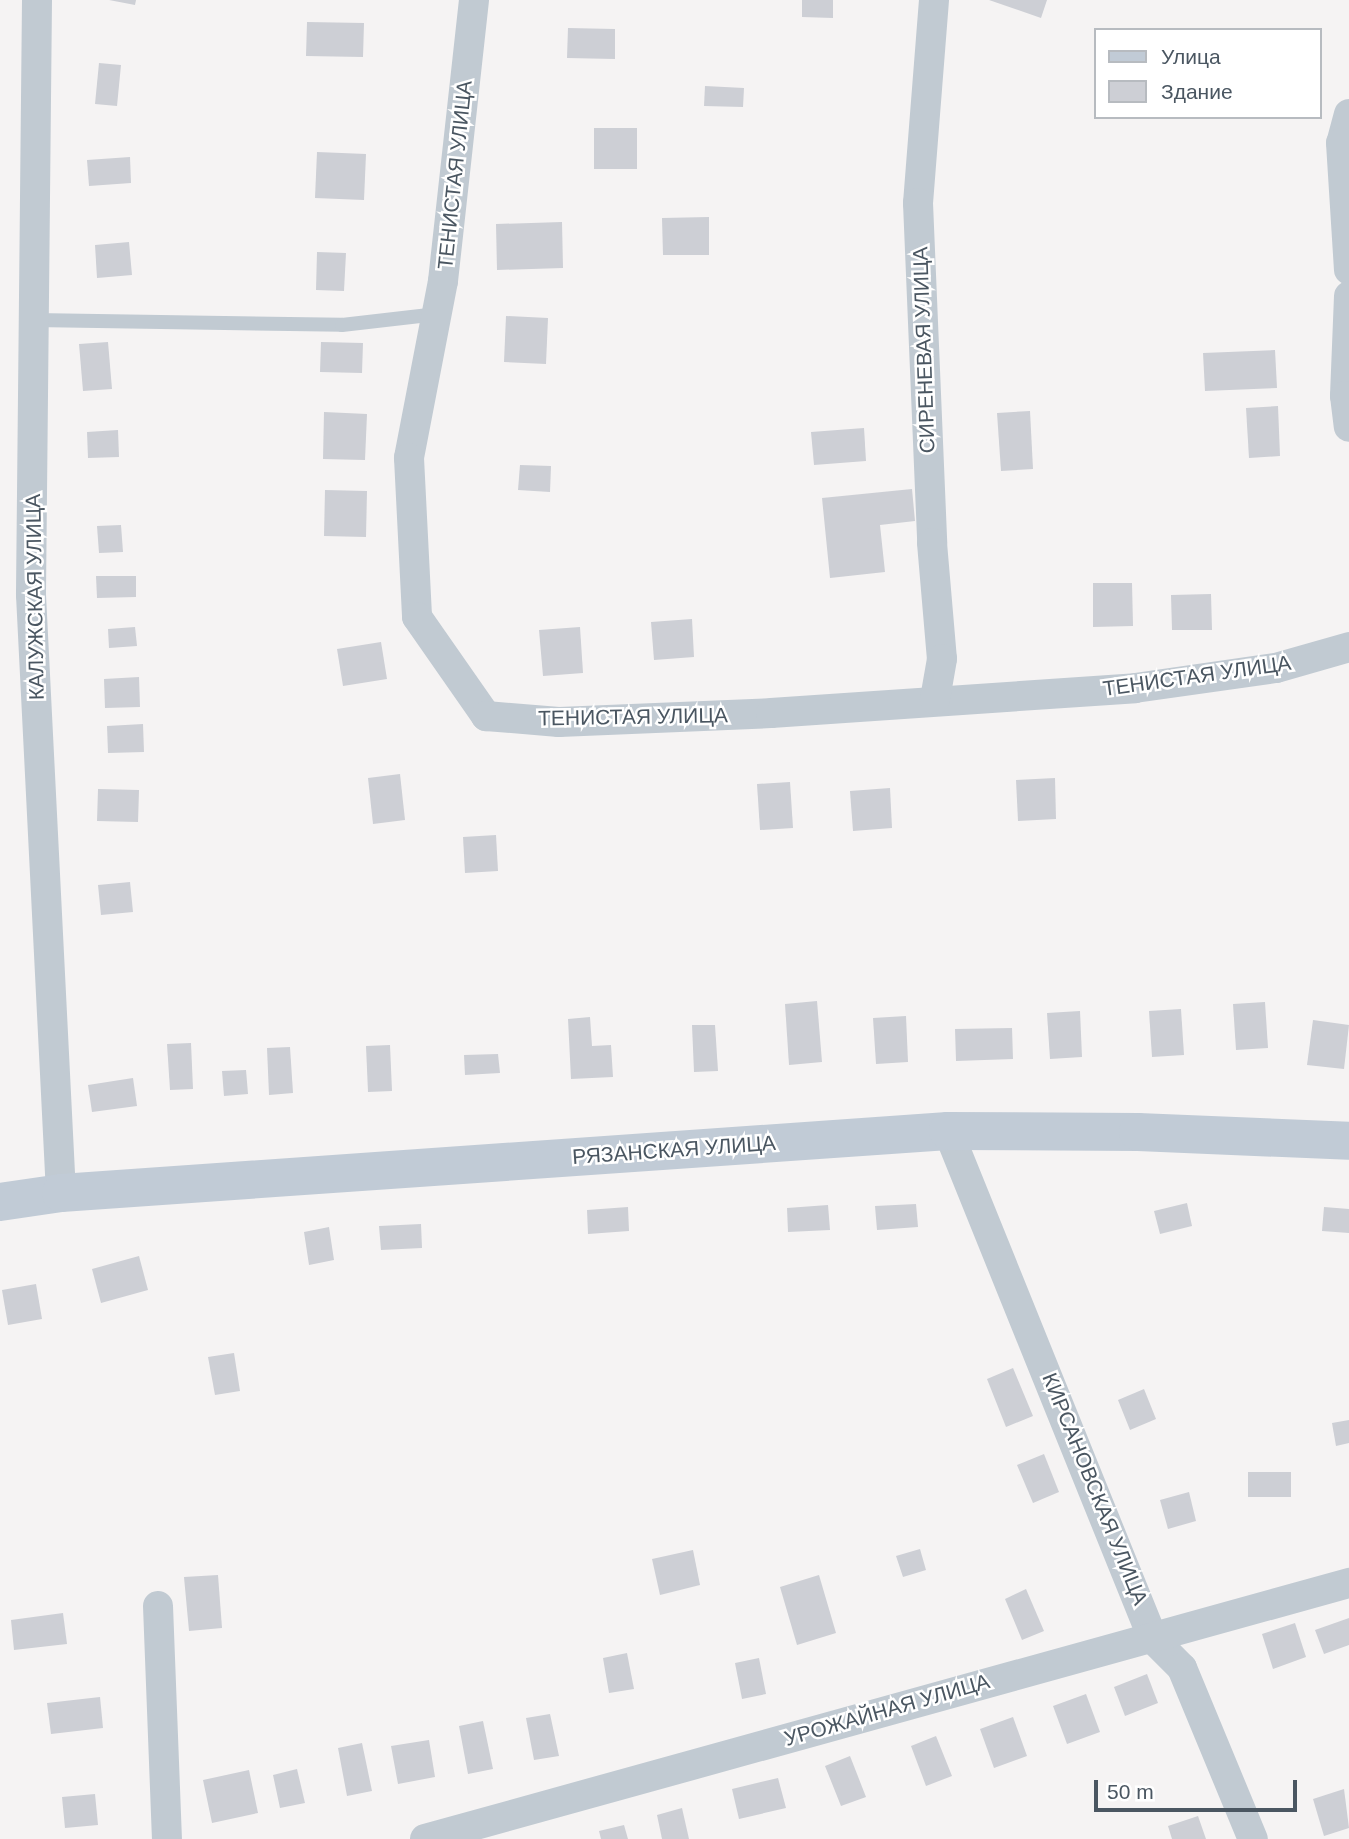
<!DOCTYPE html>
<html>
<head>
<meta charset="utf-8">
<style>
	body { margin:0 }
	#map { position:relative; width:1349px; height:1839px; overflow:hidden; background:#f5f3f3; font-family:Helvetica,sans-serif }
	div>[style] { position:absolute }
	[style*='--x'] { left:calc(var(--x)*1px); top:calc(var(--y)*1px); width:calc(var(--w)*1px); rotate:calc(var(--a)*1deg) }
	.building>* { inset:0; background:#cdcfd5 }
	.lane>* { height:14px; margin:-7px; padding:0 7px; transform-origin:7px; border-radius:7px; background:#c1cad2 }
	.street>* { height:30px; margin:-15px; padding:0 15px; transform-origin:15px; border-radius:15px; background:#c1cad2 }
	.secondary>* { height:38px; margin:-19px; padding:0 19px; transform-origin:19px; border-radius:19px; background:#c1cbd6 }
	span { translate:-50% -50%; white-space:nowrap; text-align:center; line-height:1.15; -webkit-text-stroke:5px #fff; paint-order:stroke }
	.street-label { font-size:21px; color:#4a5661 }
	.legend { position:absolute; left:1094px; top:28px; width:228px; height:91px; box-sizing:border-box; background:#fff; border:2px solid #b7bbc0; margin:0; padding:9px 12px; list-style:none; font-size:21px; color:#4a5661 }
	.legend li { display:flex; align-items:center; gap:14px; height:35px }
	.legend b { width:35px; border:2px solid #b7bbc0 }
	.scale { position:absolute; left:1094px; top:1780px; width:203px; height:32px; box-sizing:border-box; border:4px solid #4a5661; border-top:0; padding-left:9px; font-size:21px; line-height:24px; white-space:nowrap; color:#4a5661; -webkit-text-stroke:5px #fff; paint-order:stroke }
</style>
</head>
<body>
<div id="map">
	<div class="building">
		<i style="clip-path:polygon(109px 0,136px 0,135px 5px)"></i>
		<i style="clip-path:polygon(802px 0,833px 0,833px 18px,802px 17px)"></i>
		<i style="clip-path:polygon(989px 0,1047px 0,1041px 18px)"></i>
		<i style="clip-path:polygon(307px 22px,364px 23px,363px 57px,306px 56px)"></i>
		<i style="clip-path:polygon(568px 28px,615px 29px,615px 59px,567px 58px)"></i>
		<i style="clip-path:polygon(99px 63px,121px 65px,117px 106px,95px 104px)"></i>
		<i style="clip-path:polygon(705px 86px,744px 88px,743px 107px,704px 106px)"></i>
		<i style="clip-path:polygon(594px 128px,637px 128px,637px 169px,594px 169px)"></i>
		<i style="clip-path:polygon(317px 152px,366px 154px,364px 200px,315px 198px)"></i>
		<i style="clip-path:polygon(130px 157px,131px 183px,89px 186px,87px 160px)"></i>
		<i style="clip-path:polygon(709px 217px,709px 255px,663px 255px,662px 218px)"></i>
		<i style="clip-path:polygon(562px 222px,563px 268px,497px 270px,496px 224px)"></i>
		<i style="clip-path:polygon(129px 242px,132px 275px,97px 278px,95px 245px)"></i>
		<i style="clip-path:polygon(317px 252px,346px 253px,344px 291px,316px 290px)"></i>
		<i style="clip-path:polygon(506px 316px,548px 318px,546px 364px,504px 362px)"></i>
		<i style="clip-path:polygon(108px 342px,112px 389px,83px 391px,79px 344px)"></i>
		<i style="clip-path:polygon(321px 342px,363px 343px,362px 373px,320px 372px)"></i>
		<i style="clip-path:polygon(1275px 350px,1277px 388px,1205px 391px,1203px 353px)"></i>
		<i style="clip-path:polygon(1278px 406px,1280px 456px,1249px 458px,1246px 408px)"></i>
		<i style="clip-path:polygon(1030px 411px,1033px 469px,1001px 471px,997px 413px)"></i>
		<i style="clip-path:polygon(324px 412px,367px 414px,365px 460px,323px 459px)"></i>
		<i style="clip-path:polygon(864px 428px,866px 461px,814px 465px,811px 432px)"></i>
		<i style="clip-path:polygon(118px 430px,119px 457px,88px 458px,87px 432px)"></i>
		<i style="clip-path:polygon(520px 465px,551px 466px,550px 492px,518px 490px)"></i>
		<i style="clip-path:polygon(912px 489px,915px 521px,880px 525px,885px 572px,830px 578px,822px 498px)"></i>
		<i style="clip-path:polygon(325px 490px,367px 491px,366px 537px,324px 536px)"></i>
		<i style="clip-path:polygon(121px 525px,123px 552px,99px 553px,97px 526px)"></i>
		<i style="clip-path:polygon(96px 576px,136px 576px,136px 597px,97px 598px)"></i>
		<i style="clip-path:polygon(1093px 583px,1132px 583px,1133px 626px,1093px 627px)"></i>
		<i style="clip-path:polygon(1211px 594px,1212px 630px,1172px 630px,1171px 595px)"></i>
		<i style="clip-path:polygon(692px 619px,694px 657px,654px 660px,651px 622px)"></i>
		<i style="clip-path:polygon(135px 627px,137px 646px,109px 648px,108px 629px)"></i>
		<i style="clip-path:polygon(580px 627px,583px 673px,543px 676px,539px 630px)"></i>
		<i style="clip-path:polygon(381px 642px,387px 679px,343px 686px,337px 649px)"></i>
		<i style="clip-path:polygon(139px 677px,140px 707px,105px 708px,104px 679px)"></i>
		<i style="clip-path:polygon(143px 724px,144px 752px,108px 753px,107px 726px)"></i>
		<i style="clip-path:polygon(400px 774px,405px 820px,373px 824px,368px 778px)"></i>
		<i style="clip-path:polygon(1055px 778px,1056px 819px,1018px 821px,1016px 780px)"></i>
		<i style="clip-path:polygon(790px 782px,793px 828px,760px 830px,757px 784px)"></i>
		<i style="clip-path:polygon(890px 788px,892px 828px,853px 831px,850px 791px)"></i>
		<i style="clip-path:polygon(98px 789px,139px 790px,138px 822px,97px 821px)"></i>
		<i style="clip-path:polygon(496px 835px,498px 871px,465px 873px,463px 837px)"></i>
		<i style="clip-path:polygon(130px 882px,133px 912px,101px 915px,98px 885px)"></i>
		<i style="clip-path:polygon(817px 1001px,822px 1062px,789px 1065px,785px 1004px)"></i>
		<i style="clip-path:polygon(1265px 1002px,1268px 1048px,1236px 1050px,1233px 1004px)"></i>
		<i style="clip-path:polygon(1181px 1009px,1184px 1055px,1152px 1057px,1149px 1011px)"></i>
		<i style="clip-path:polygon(1080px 1011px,1082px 1057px,1050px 1059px,1047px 1013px)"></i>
		<i style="clip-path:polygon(906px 1016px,908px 1062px,876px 1064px,873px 1018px)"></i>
		<i style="clip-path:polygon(590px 1017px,592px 1046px,611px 1045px,613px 1077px,571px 1079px,568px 1019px)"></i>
		<i style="clip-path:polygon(1313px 1020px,1349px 1025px,1344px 1069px,1307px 1065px)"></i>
		<i style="clip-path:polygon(692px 1025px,715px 1025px,718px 1071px,694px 1072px)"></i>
		<i style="clip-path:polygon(1012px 1028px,1013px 1059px,956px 1061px,955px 1029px)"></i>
		<i style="clip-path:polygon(191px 1043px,193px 1089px,170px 1090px,167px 1044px)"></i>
		<i style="clip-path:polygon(390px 1045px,392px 1091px,368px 1092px,366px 1046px)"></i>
		<i style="clip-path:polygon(290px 1047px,293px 1093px,269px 1095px,267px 1048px)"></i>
		<i style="clip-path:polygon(498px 1054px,500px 1073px,465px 1075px,464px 1055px)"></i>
		<i style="clip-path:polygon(246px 1070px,248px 1094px,224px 1096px,222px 1071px)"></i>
		<i style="clip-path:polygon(133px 1078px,137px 1106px,92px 1112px,88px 1085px)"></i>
		<i style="clip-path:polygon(1187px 1203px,1192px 1226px,1160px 1234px,1154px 1211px)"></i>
		<i style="clip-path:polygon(916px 1204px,918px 1227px,877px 1230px,875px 1206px)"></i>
		<i style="clip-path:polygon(828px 1205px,830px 1230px,788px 1232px,787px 1208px)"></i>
		<i style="clip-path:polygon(628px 1207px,629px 1231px,588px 1234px,587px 1210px)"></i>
		<i style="clip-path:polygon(1324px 1207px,1349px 1209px,1349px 1233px,1322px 1231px)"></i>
		<i style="clip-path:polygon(421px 1224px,422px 1248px,381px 1250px,379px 1226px)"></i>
		<i style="clip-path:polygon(329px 1227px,334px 1260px,309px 1265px,304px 1232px)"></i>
		<i style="clip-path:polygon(139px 1256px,148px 1290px,101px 1303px,92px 1269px)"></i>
		<i style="clip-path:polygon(36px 1284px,42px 1319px,8px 1325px,2px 1290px)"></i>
		<i style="clip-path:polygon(234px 1353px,240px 1391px,215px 1395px,208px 1357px)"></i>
		<i style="clip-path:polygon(1013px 1368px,1033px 1416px,1006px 1427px,987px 1379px)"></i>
		<i style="clip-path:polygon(1144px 1389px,1156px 1419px,1130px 1430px,1118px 1400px)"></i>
		<i style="clip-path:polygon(1349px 1420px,1349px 1443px,1336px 1446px,1332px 1423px)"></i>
		<i style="clip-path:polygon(1044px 1454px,1059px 1492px,1033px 1503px,1017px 1465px)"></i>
		<i style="clip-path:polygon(1248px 1472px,1291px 1472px,1291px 1497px,1248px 1497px)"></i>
		<i style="clip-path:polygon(1189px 1492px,1196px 1521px,1168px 1529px,1160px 1500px)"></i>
		<i style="clip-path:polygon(920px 1549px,926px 1570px,903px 1577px,896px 1556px)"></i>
		<i style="clip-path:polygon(693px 1550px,700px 1585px,660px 1595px,652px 1559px)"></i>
		<i style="clip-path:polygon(218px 1575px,222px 1628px,189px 1631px,184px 1577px)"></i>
		<i style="clip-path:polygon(819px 1575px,836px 1633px,797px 1645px,780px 1587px)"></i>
		<i style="clip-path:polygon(1026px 1589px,1044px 1631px,1022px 1640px,1005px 1599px)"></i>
		<i style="clip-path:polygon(63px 1613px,67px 1644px,14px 1650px,11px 1620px)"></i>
		<i style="clip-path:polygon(1349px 1618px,1349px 1645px,1324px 1654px,1315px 1630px)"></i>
		<i style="clip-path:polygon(1295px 1623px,1306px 1657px,1273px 1669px,1262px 1634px)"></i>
		<i style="clip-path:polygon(627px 1653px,634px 1689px,609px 1693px,603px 1658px)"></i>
		<i style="clip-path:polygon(759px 1658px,766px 1694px,742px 1699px,735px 1663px)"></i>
		<i style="clip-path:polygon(1147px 1674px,1158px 1703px,1125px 1716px,1114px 1687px)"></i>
		<i style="clip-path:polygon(1086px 1694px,1100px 1732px,1067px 1744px,1053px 1706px)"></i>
		<i style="clip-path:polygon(100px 1697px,103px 1728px,51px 1734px,47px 1703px)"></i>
		<i style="clip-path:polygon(550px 1714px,559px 1756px,534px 1760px,526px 1718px)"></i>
		<i style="clip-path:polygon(1013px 1717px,1027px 1756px,994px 1768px,980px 1729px)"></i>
		<i style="clip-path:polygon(483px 1721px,493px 1769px,468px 1774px,459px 1726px)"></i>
		<i style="clip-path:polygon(936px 1736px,952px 1776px,926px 1786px,911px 1746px)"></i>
		<i style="clip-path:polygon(429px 1740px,435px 1777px,398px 1784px,391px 1746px)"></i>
		<i style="clip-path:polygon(362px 1743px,372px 1791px,347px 1796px,338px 1748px)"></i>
		<i style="clip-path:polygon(850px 1756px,866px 1797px,841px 1806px,825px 1766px)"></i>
		<i style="clip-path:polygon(297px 1769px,305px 1803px,280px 1808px,273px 1775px)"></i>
		<i style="clip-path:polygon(249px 1770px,258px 1813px,212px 1823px,203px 1780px)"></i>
		<i style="clip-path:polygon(778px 1778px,786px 1808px,739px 1819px,732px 1789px)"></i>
		<i style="clip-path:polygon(1344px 1789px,1349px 1828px,1324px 1836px,1313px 1799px)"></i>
		<i style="clip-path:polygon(95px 1794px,98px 1825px,65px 1828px,62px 1797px)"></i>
		<i style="clip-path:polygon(682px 1808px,689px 1839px,662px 1839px,657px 1815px)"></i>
		<i style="clip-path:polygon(1198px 1816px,1206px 1839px,1172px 1839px,1168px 1826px)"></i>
		<i style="clip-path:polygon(624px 1825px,628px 1839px,601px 1839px,599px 1831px)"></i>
	</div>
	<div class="lane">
		<i style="--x:34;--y:320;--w:308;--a:0.9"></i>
		<i style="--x:342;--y:325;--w:96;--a:-6.6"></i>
	</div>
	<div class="street">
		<i style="--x:37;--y:0;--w:595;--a:90.58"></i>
		<i style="--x:31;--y:595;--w:599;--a:87.13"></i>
		<i style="--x:474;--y:0;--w:283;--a:96.3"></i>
		<i style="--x:443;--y:281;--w:180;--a:100.9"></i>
		<i style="--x:409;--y:458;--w:159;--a:87.1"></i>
		<i style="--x:417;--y:617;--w:121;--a:55.1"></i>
		<i style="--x:486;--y:716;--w:73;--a:4.7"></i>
		<i style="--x:559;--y:722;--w:212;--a:-2.4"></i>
		<i style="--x:771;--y:713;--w:365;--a:-3.9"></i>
		<i style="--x:1135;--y:688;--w:142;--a:-8.1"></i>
		<i style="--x:1276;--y:668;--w:76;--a:-16"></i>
		<i style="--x:934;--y:0;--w:204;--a:94.5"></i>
		<i style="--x:918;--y:203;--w:340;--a:87.6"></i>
		<i style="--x:932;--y:543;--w:116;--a:85.1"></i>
		<i style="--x:942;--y:659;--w:41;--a:99.9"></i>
		<i style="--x:1349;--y:114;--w:30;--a:105"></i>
		<i style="--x:1341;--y:143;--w:127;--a:86.4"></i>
		<i style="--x:1349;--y:296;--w:100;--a:92.3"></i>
		<i style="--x:1345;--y:396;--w:31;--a:83"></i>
		<i style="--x:948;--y:1131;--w:548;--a:68.02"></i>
		<i style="--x:1153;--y:1639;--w:41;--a:45"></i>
		<i style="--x:1182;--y:1668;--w:185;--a:67.5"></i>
		<i style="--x:158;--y:1606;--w:233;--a:87.8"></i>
		<i style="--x:425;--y:1839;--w:959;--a:-15.49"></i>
	</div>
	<div class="secondary">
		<i style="--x:0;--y:1202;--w:62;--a:-8.4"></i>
		<i style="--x:61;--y:1193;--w:889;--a:-4"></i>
		<i style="--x:948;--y:1131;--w:190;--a:0.3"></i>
		<i style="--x:1138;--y:1132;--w:211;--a:2.4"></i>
	</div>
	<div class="street-label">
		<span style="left:455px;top:175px;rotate:-84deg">ТЕНИСТАЯ УЛИЦА</span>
		<span style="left:924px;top:350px;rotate:-92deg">СИРЕНЕВАЯ УЛИЦА</span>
		<span style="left:35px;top:597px;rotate:-91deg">КАЛУЖСКАЯ УЛИЦА</span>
		<span style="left:1197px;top:676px;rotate:-8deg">ТЕНИСТАЯ УЛИЦА</span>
		<span style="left:633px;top:717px;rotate:-1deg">ТЕНИСТАЯ УЛИЦА</span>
		<span style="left:674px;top:1150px;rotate:-4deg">РЯЗАНСКАЯ УЛИЦА</span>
		<span style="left:1095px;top:1489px;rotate:68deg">КИРСАНОВСКАЯ УЛИЦА</span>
		<span style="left:887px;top:1710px;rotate:-16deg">УРОЖАЙНАЯ УЛИЦА</span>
	</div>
	<ul class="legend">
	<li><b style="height:9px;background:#c1cbd6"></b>Улица</li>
	<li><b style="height:19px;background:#cdcfd5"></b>Здание</li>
	</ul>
	<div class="scale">50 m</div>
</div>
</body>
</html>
